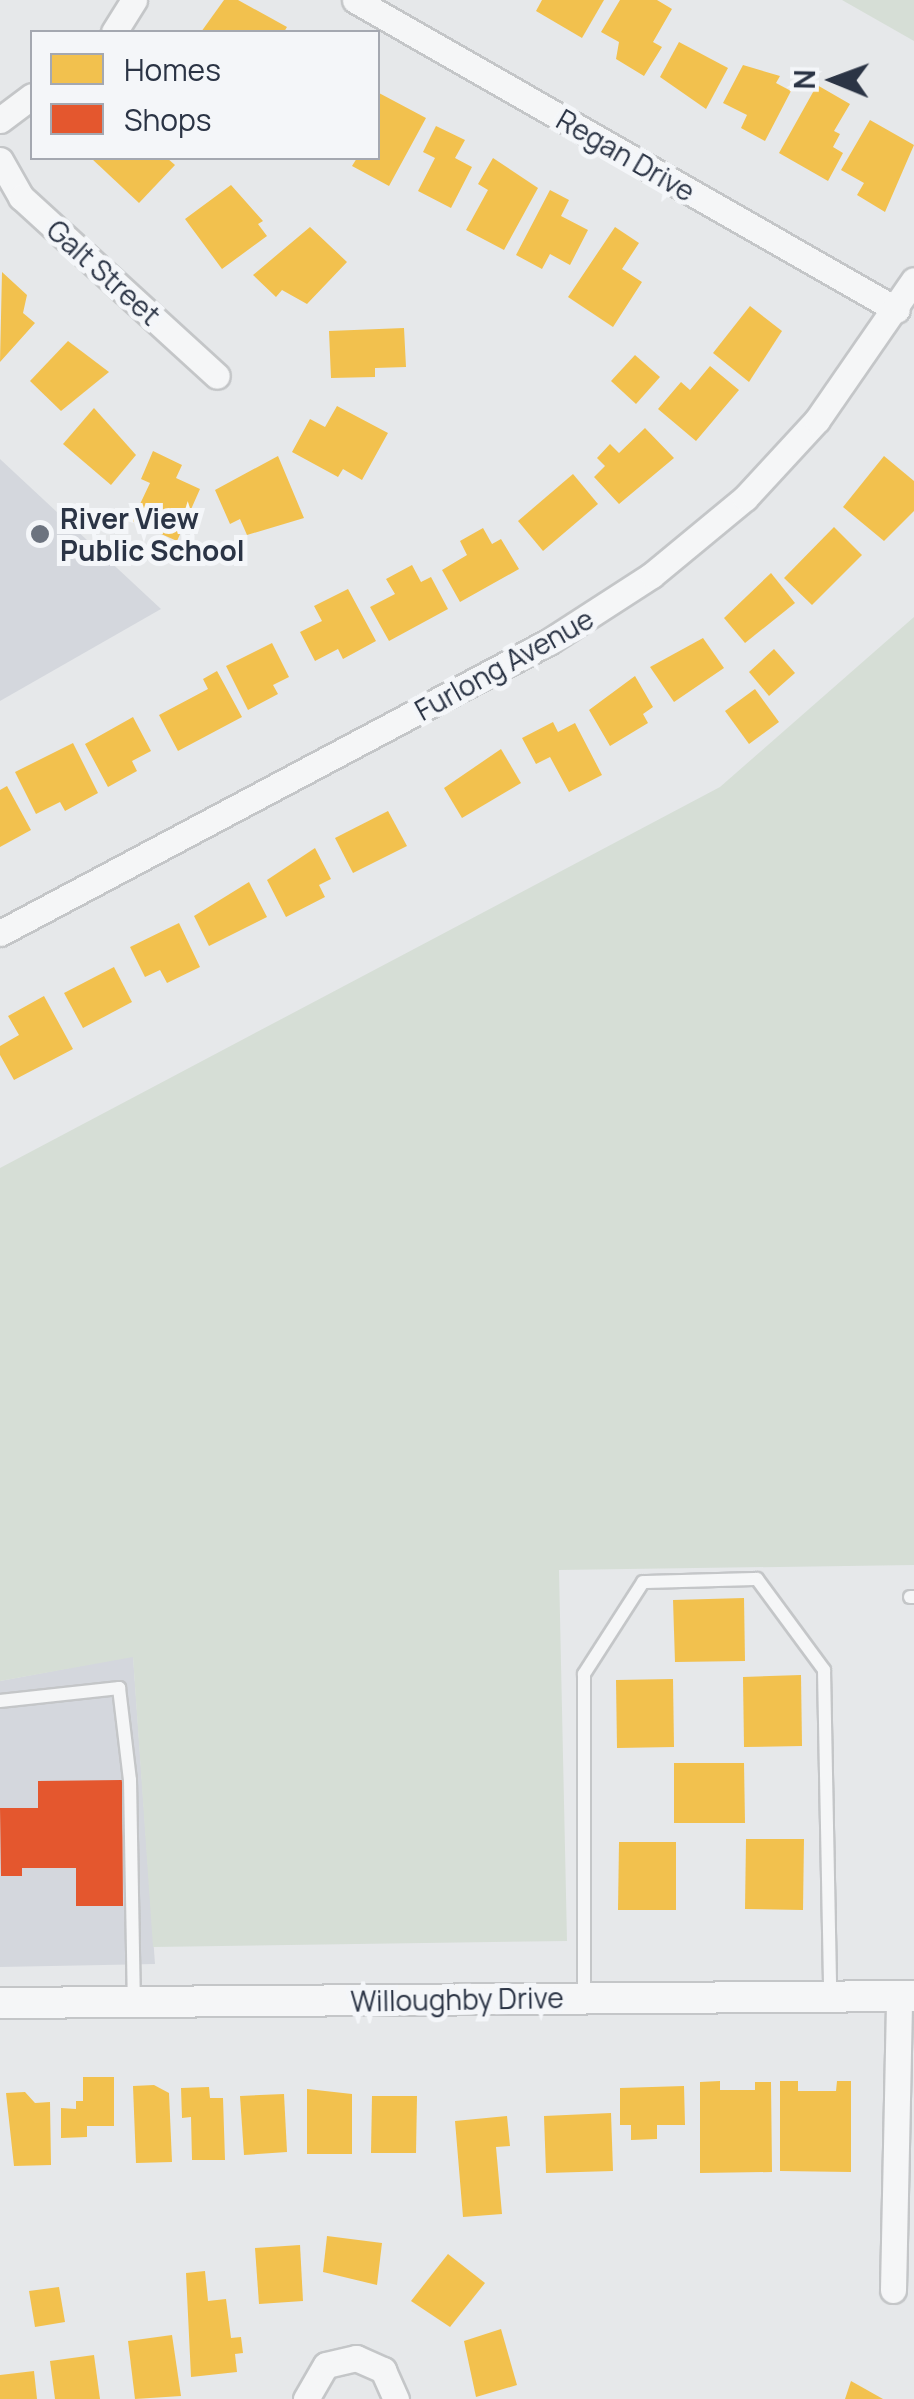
<!DOCTYPE html>
<html>
<head>
<meta charset="utf-8">
<style>
	body { margin:0 }
	#map { position:relative; width:914px; height:2399px; overflow:hidden; background:#e6e8ea; font-family:Manrope,sans-serif }
	div>[style] { position:absolute }
	[style*='--x'] { left:calc(var(--x)*1px); top:calc(var(--y)*1px); width:calc(var(--w)*1px); rotate:calc(var(--a)*1deg) }
	.built>* { inset:0; background:#d4d7dd }
	.green>* { inset:0; background:#d6ded6 }
	.homes>* { inset:0; background:#f2c14e }
	.shops>* { inset:0; background:#e4572e }
	.roads { filter:drop-shadow(2px 0 #c4c6c8) drop-shadow(-2px 0 #c4c6c8) drop-shadow(0 2px #c4c6c8) drop-shadow(0 -2px #c4c6c8) }
	.service>* { height:12px; margin:-6px; padding:0 6px; transform-origin:6px; border-radius:6px; background:#f5f6f7 }
	.minor>* { height:25px; margin:-12.5px; padding:0 12.5px; transform-origin:12.5px; border-radius:12.5px; background:#f5f6f7 }
	.tertiary>* { height:30px; margin:-15px; padding:0 15px; transform-origin:15px; border-radius:15px; background:#f5f6f7 }
	.dots>* { width:28px; height:28px; translate:-50% -50%; box-sizing:border-box; border:5px solid #f4f6f9; border-radius:50% }
	span { translate:-50% -50%; white-space:nowrap; text-align:center; line-height:1.15; -webkit-text-stroke:10px #f4f6f9; paint-order:stroke }
	.street-label { font-size:28px; color:#2b3445 }
	.poi-label { font-size:28px; color:#2b3445; font-weight:700 }
	.left { translate:0 -50%; text-align:left }
	.legend { position:absolute; left:30px; top:30px; width:350px; height:130px; box-sizing:border-box; background:#f4f6f9; border:2px solid #a4a8b1; margin:0; padding:12px 18px; list-style:none; font-size:30px; color:#2b3445 }
	.legend li { display:flex; align-items:center; gap:20px; height:50px }
	.legend b { width:50px; border:2px solid #a4a8b1 }
	.north { position:absolute; left:784px; top:30px; width:100px; height:100px; -webkit-text-stroke:8px #f4f6f9; paint-order:stroke; rotate:271deg; font-size:28px; font-weight:700; line-height:40px; text-align:center; color:#2b3445 }
	.north::after { content:''; display:block; margin:auto; width:35px; height:45px; background:#2b3445; clip-path:polygon(50% 0,100% 100%,50% 72%,0 100%) }
</style>
</head>
<body>
<div id="map">
	<div class="built">
		<i style="clip-path:polygon(0 459px,161px 609px,0 701px)"></i>
		<i style="clip-path:polygon(133px 1656px,155px 1964px,0 1967px,0 1681px)"></i>
	</div>
	<div class="green">
		<i style="clip-path:polygon(842px 0,914px 0,914px 41px)"></i>
		<i style="clip-path:polygon(914px 617px,914px 1565px,559px 1570px,567px 1941px,153px 1947px,133px 1657px,0 1681px,0 1168px,720px 787px)"></i>
	</div>
	<div class="homes">
		<i style="clip-path:polygon(224px 0,238px 0,287px 27px,284px 32px,201px 32px)"></i>
		<i style="clip-path:polygon(542px 0,604px 0,582px 38px,536px 11px)"></i>
		<i style="clip-path:polygon(620px 0,657px 0,672px 9px,653px 42px,662px 47px,644px 76px,616px 59px,619px 42px,601px 32px)"></i>
		<i style="clip-path:polygon(679px 42px,728px 68px,706px 109px,660px 77px)"></i>
		<i style="clip-path:polygon(743px 65px,780px 76px,776px 83px,791px 91px,765px 141px,741px 128px,747px 115px,723px 103px)"></i>
		<i style="clip-path:polygon(817px 85px,850px 104px,834px 131px,840px 134px,833px 147px,843px 153px,828px 181px,779px 153px)"></i>
		<i style="clip-path:polygon(379px 93px,426px 118px,389px 186px,352px 166px,357px 158px,378px 158px)"></i>
		<i style="clip-path:polygon(870px 120px,914px 145px,885px 212px,857px 195px,864px 183px,841px 170px)"></i>
		<i style="clip-path:polygon(436px 126px,465px 140px,455px 158px,472px 167px,451px 208px,418px 191px,435px 158px,423px 152px)"></i>
		<i style="clip-path:polygon(91px 158px,167px 158px,175px 165px,139px 203px)"></i>
		<i style="clip-path:polygon(493px 158px,538px 188px,504px 250px,466px 230px,488px 190px,478px 184px)"></i>
		<i style="clip-path:polygon(231px 185px,263px 221px,258px 224px,267px 236px,222px 269px,185px 219px)"></i>
		<i style="clip-path:polygon(550px 190px,569px 200px,561px 216px,588px 230px,570px 265px,550px 254px,542px 269px,516px 255px)"></i>
		<i style="clip-path:polygon(310px 227px,347px 262px,307px 304px,282px 290px,276px 297px,253px 275px)"></i>
		<i style="clip-path:polygon(615px 227px,639px 243px,622px 269px,642px 282px,613px 327px,568px 297px)"></i>
		<i style="clip-path:polygon(2px 272px,27px 295px,23px 313px,35px 323px,0 362px)"></i>
		<i style="clip-path:polygon(750px 306px,782px 331px,749px 382px,713px 353px)"></i>
		<i style="clip-path:polygon(404px 328px,406px 367px,375px 368px,375px 377px,331px 378px,329px 331px)"></i>
		<i style="clip-path:polygon(68px 341px,109px 372px,61px 411px,30px 381px)"></i>
		<i style="clip-path:polygon(635px 355px,660px 377px,636px 404px,611px 381px)"></i>
		<i style="clip-path:polygon(710px 366px,739px 390px,696px 441px,658px 409px,681px 382px,690px 390px)"></i>
		<i style="clip-path:polygon(337px 406px,388px 433px,362px 480px,343px 469px,338px 477px,292px 452px,310px 419px,325px 427px)"></i>
		<i style="clip-path:polygon(94px 408px,136px 455px,111px 485px,63px 444px)"></i>
		<i style="clip-path:polygon(645px 428px,674px 458px,619px 504px,594px 477px,605px 466px,597px 458px,610px 444px,619px 453px)"></i>
		<i style="clip-path:polygon(153px 451px,182px 465px,176px 478px,200px 489px,177px 541px,132px 521px,150px 483px,141px 479px)"></i>
		<i style="clip-path:polygon(278px 456px,304px 518px,247px 535px,240px 519px,230px 524px,215px 490px)"></i>
		<i style="clip-path:polygon(884px 456px,914px 481px,914px 511px,884px 541px,843px 507px)"></i>
		<i style="clip-path:polygon(573px 474px,598px 504px,543px 551px,518px 521px)"></i>
		<i style="clip-path:polygon(834px 527px,862px 555px,812px 605px,784px 578px)"></i>
		<i style="clip-path:polygon(483px 528px,492px 544px,501px 539px,519px 569px,460px 602px,442px 570px,467px 555px,460px 541px)"></i>
		<i style="clip-path:polygon(412px 565px,421px 582px,431px 577px,448px 609px,389px 641px,370px 607px,395px 594px,386px 579px)"></i>
		<i style="clip-path:polygon(771px 573px,795px 603px,745px 643px,724px 618px)"></i>
		<i style="clip-path:polygon(348px 589px,376px 641px,343px 659px,338px 649px,315px 661px,300px 632px,322px 621px,314px 606px)"></i>
		<i style="clip-path:polygon(703px 638px,724px 668px,674px 702px,650px 667px)"></i>
		<i style="clip-path:polygon(272px 643px,289px 677px,273px 685px,278px 694px,248px 710px,226px 666px)"></i>
		<i style="clip-path:polygon(774px 649px,795px 673px,769px 696px,749px 672px)"></i>
		<i style="clip-path:polygon(217px 671px,242px 717px,178px 751px,159px 715px,208px 689px,203px 679px)"></i>
		<i style="clip-path:polygon(635px 676px,653px 707px,643px 714px,648px 723px,610px 746px,589px 710px)"></i>
		<i style="clip-path:polygon(755px 689px,779px 722px,749px 744px,725px 711px)"></i>
		<i style="clip-path:polygon(133px 717px,151px 751px,132px 761px,137px 771px,108px 787px,85px 744px)"></i>
		<i style="clip-path:polygon(553px 722px,558px 732px,575px 723px,602px 775px,569px 792px,550px 757px,536px 764px,522px 738px)"></i>
		<i style="clip-path:polygon(73px 743px,98px 793px,65px 811px,60px 802px,36px 814px,15px 772px)"></i>
		<i style="clip-path:polygon(501px 749px,521px 783px,462px 818px,444px 788px)"></i>
		<i style="clip-path:polygon(7px 786px,31px 830px,0 847px,0 790px)"></i>
		<i style="clip-path:polygon(388px 811px,407px 846px,353px 873px,335px 838px)"></i>
		<i style="clip-path:polygon(315px 848px,331px 879px,319px 885px,325px 897px,286px 917px,267px 880px)"></i>
		<i style="clip-path:polygon(249px 882px,267px 917px,209px 946px,194px 916px)"></i>
		<i style="clip-path:polygon(179px 923px,200px 967px,167px 983px,160px 970px,145px 977px,130px 947px)"></i>
		<i style="clip-path:polygon(114px 967px,132px 1002px,83px 1028px,64px 993px)"></i>
		<i style="clip-path:polygon(44px 996px,73px 1049px,14px 1080px,0 1055px,0 1046px,19px 1035px,8px 1016px)"></i>
		<i style="clip-path:polygon(744px 1598px,745px 1661px,675px 1662px,673px 1600px)"></i>
		<i style="clip-path:polygon(801px 1675px,802px 1746px,744px 1747px,743px 1677px)"></i>
		<i style="clip-path:polygon(673px 1679px,674px 1747px,617px 1748px,616px 1680px)"></i>
		<i style="clip-path:polygon(674px 1763px,744px 1763px,745px 1823px,674px 1823px)"></i>
		<i style="clip-path:polygon(746px 1839px,804px 1839px,803px 1910px,745px 1909px)"></i>
		<i style="clip-path:polygon(619px 1842px,676px 1842px,676px 1910px,618px 1910px)"></i>
		<i style="clip-path:polygon(83px 2077px,114px 2077px,114px 2126px,87px 2126px,87px 2137px,61px 2138px,61px 2108px,76px 2109px,76px 2101px,83px 2101px)"></i>
		<i style="clip-path:polygon(720px 2081px,720px 2090px,755px 2090px,755px 2082px,771px 2082px,772px 2172px,700px 2173px,700px 2082px)"></i>
		<i style="clip-path:polygon(780px 2081px,798px 2081px,798px 2091px,836px 2091px,837px 2081px,851px 2081px,851px 2172px,780px 2171px)"></i>
		<i style="clip-path:polygon(154px 2085px,169px 2093px,172px 2162px,136px 2163px,133px 2086px)"></i>
		<i style="clip-path:polygon(684px 2086px,685px 2125px,657px 2125px,657px 2139px,631px 2140px,631px 2125px,620px 2125px,620px 2088px)"></i>
		<i style="clip-path:polygon(209px 2087px,210px 2098px,223px 2098px,225px 2160px,192px 2160px,191px 2117px,182px 2118px,181px 2088px)"></i>
		<i style="clip-path:polygon(307px 2089px,352px 2094px,352px 2154px,307px 2154px)"></i>
		<i style="clip-path:polygon(25px 2092px,35px 2103px,50px 2102px,51px 2165px,14px 2166px,6px 2093px)"></i>
		<i style="clip-path:polygon(284px 2094px,287px 2152px,244px 2155px,240px 2096px)"></i>
		<i style="clip-path:polygon(372px 2096px,417px 2096px,416px 2153px,371px 2153px)"></i>
		<i style="clip-path:polygon(611px 2113px,613px 2171px,546px 2173px,544px 2116px)"></i>
		<i style="clip-path:polygon(507px 2116px,510px 2146px,496px 2147px,502px 2214px,463px 2217px,455px 2121px)"></i>
		<i style="clip-path:polygon(327px 2236px,382px 2243px,377px 2285px,323px 2272px)"></i>
		<i style="clip-path:polygon(300px 2245px,303px 2301px,259px 2304px,255px 2248px)"></i>
		<i style="clip-path:polygon(448px 2254px,485px 2283px,450px 2327px,411px 2301px)"></i>
		<i style="clip-path:polygon(205px 2271px,208px 2301px,226px 2299px,231px 2338px,241px 2337px,243px 2353px,235px 2354px,237px 2372px,191px 2377px,186px 2273px)"></i>
		<i style="clip-path:polygon(59px 2287px,65px 2322px,35px 2327px,29px 2291px)"></i>
		<i style="clip-path:polygon(501px 2329px,517px 2385px,476px 2397px,464px 2341px)"></i>
		<i style="clip-path:polygon(172px 2335px,181px 2396px,135px 2399px,128px 2341px)"></i>
		<i style="clip-path:polygon(94px 2355px,100px 2399px,55px 2399px,50px 2361px)"></i>
		<i style="clip-path:polygon(34px 2371px,37px 2399px,0 2399px,0 2375px)"></i>
		<i style="clip-path:polygon(851px 2381px,883px 2399px,845px 2399px)"></i>
	</div>
	<div class="shops">
		<i style="clip-path:polygon(122px 1780px,123px 1906px,76px 1906px,76px 1868px,22px 1868px,22px 1876px,1px 1876px,0 1808px,38px 1808px,38px 1781px)"></i>
	</div>
	<div class="roads">
		<div class="service">
			<i style="--x:910;--y:1597;--w:4;--a:0"></i>
			<i style="--x:0;--y:1701;--w:120;--a:-6.2"></i>
			<i style="--x:119;--y:1688;--w:93;--a:83.2"></i>
			<i style="--x:130;--y:1780;--w:220;--a:89"></i>
			<i style="--x:584;--y:1998;--w:324;--a:-90"></i>
			<i style="--x:584;--y:1674;--w:109;--a:-57.3"></i>
			<i style="--x:643;--y:1582;--w:114;--a:-1.5"></i>
			<i style="--x:757;--y:1579;--w:113;--a:53.6"></i>
			<i style="--x:824;--y:1670;--w:326;--a:88.9"></i>
		</div>
		<div class="minor">
			<i style="--x:355;--y:0;--w:624;--a:29.77"></i>
			<i style="--x:114;--y:32;--w:38;--a:-58"></i>
			<i style="--x:0;--y:120;--w:40;--a:-37"></i>
			<i style="--x:0;--y:160;--w:43;--a:60.4"></i>
			<i style="--x:21;--y:197;--w:265;--a:42.4"></i>
			<i style="--x:0;--y:933;--w:623;--a:-27.96"></i>
			<i style="--x:550;--y:641;--w:121;--a:-32.9"></i>
			<i style="--x:652;--y:575;--w:121;--a:-39.6"></i>
			<i style="--x:745;--y:498;--w:106;--a:-47.3"></i>
			<i style="--x:817;--y:420;--w:170;--a:-55.3"></i>
			<i style="--x:893;--y:2290;--w:294;--a:-88.8"></i>
			<i style="--x:306;--y:2399;--w:39;--a:-60"></i>
			<i style="--x:326;--y:2365;--w:31;--a:-13"></i>
			<i style="--x:356;--y:2358;--w:30;--a:24"></i>
			<i style="--x:383;--y:2370;--w:32;--a:66"></i>
		</div>
		<div class="tertiary">
			<i style="--x:0;--y:2003;--w:914;--a:-0.44"></i>
		</div>
	</div>
	<div class="dots">
		<i style="left:40px;top:534px;background:#6c737f"></i>
	</div>
	<div class="street-label">
		<span style="left:626px;top:155px;rotate:30deg">Regan Drive</span>
		<span style="left:104px;top:272px;rotate:42deg">Galt Street</span>
		<span style="left:504px;top:664px;rotate:-29deg">Furlong Avenue</span>
		<span style="left:457px;top:1999px;rotate:-1deg">Willoughby Drive</span>
	</div>
	<div class="poi-label">
		<span class="left" style="left:60px;top:534px">River View<br>Public School</span>
	</div>
	<ul class="legend">
	<li><b style="height:28px;background:#f2c14e"></b>Homes</li>
	<li><b style="height:28px;background:#e4572e"></b>Shops</li>
	</ul>
	<div class="north">N</div>
</div>
</body>
</html>
